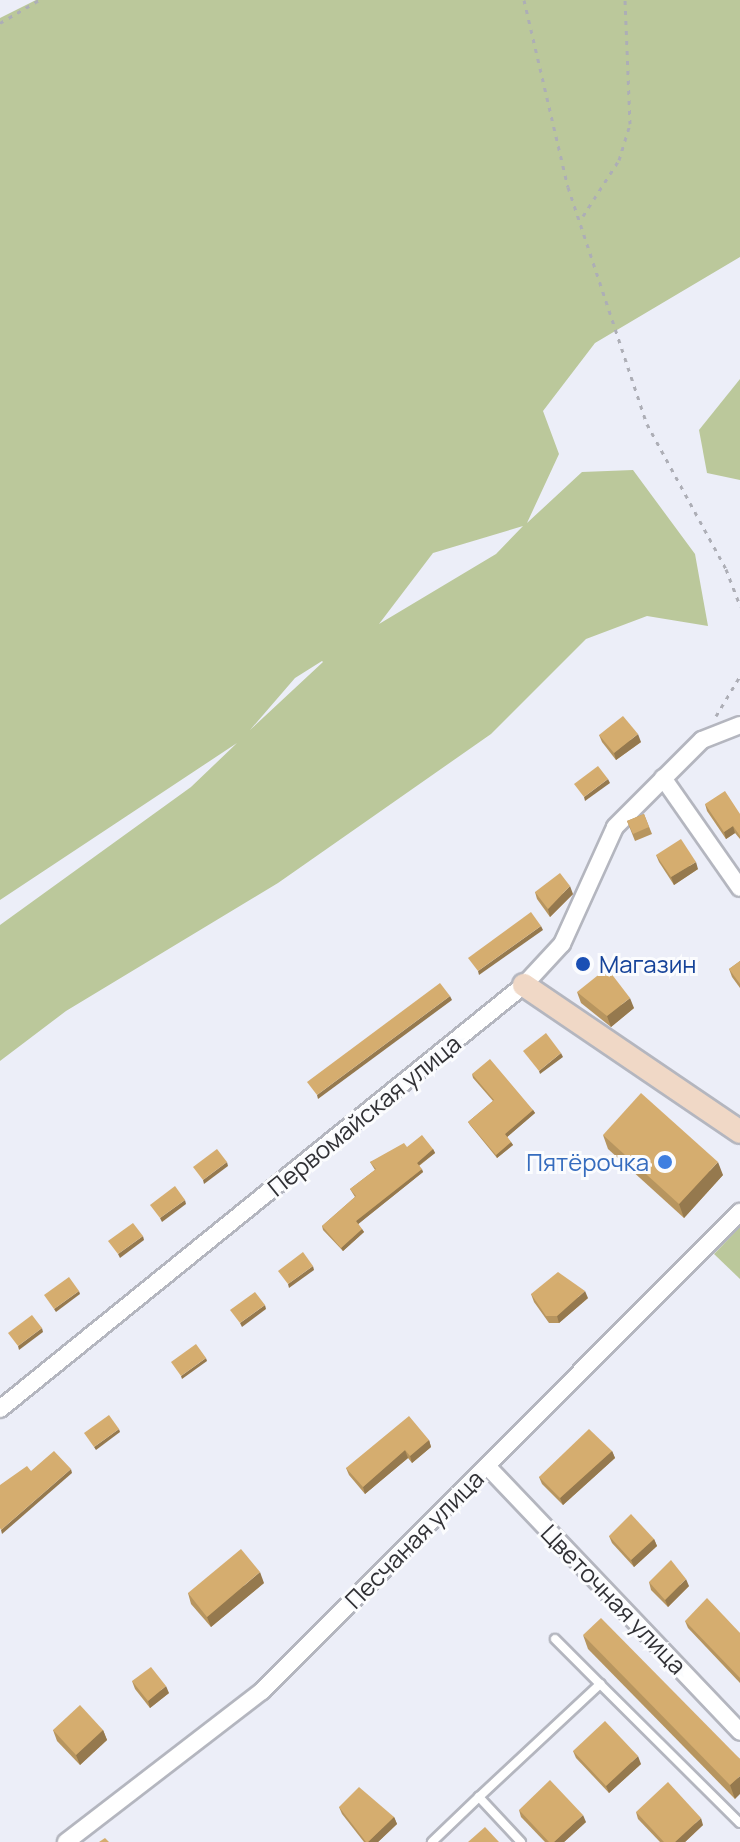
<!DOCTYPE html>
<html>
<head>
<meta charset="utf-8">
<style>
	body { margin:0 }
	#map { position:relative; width:740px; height:1842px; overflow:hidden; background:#eceef8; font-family:Manrope,sans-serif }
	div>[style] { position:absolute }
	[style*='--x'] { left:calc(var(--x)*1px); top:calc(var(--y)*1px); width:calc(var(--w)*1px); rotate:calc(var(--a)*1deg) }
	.green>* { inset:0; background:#bbc89b }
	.path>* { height:3px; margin-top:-1.5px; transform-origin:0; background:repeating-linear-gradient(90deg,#adaeb6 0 4px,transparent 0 10px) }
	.roads { filter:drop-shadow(2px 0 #b4b6bf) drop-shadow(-2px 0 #b4b6bf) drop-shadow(0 2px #b4b6bf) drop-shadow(0 -2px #b4b6bf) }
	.lane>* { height:8px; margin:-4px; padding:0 4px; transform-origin:4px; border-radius:4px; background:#fff }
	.street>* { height:16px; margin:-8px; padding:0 8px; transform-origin:8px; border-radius:8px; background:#fff }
	.secondary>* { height:22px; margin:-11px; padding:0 11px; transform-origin:11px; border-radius:11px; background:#f0d8c6 }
	.wall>* { inset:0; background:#b7955f }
	.shaded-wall>* { inset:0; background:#95794e }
	.building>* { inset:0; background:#d5ad6f }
	.dots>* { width:22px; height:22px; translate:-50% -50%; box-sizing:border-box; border:4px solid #fbfcfe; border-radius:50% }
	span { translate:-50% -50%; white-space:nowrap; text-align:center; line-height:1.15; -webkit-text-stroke:6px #fbfcfe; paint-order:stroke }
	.transit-label { font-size:24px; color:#164399 }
	.left { translate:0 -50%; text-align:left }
	.street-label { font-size:24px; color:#313135 }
	.shop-label { font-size:24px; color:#366cbe }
	.right { translate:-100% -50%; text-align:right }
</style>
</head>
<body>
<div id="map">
	<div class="green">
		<i style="clip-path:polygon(evenodd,36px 0,740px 0,740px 257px,595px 343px,543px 411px,559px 454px,527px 523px,582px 472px,633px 470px,695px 554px,708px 626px,647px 616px,586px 639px,491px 734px,278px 883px,66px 1011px,0 1061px,0 925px,191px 787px,237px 743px,0 900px,0 18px,36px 0,523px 526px,496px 554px,379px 624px,433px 553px,523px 526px,36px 0,322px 661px,323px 662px,250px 730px,295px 678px,322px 661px)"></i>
		<i style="clip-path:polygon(740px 379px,740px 480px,707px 473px,699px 430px)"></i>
		<i style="clip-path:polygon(740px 1227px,740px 1279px,714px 1254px)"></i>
	</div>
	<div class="path">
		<i style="--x:524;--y:0;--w:192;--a:76.8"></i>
		<i style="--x:568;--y:187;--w:250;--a:71.6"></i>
		<i style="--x:647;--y:424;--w:165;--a:61.4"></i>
		<i style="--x:726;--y:569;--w:40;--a:69"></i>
		<i style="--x:0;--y:23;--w:45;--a:-30.5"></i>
		<i style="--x:583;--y:216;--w:67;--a:-57.3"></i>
		<i style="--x:619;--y:160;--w:38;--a:-73"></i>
		<i style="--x:630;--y:124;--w:124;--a:-92.3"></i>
		<i style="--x:716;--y:716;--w:47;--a:-59"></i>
	</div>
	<div class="roads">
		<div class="lane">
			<i style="--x:555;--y:1639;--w:64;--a:45"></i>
			<i style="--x:432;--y:1842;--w:65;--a:-43.8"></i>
			<i style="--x:521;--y:1842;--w:62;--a:-133"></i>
			<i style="--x:479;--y:1797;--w:166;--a:-43"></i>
			<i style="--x:600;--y:1684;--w:197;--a:44.8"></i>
		</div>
		<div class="street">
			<i style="--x:663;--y:778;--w:134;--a:55"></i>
			<i style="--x:0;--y:1409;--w:674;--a:-38.98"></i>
			<i style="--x:524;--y:985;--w:56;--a:-47.2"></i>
			<i style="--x:562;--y:944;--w:128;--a:-65.6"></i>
			<i style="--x:615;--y:827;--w:123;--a:-45"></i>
			<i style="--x:702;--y:740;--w:41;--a:-21.5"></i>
			<i style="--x:487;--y:1466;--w:367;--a:46.4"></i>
			<i style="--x:66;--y:1842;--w:247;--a:-37.6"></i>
			<i style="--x:262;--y:1691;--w:677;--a:-45.06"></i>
		</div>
		<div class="secondary">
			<i style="--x:524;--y:985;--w:261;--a:34.2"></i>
		</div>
	</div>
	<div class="wall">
		<i style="clip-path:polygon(599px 735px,641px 742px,616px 760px,602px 742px)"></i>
		<i style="clip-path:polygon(705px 804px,740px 814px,740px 839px,735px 833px,726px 839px,707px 811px)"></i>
		<i style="clip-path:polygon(644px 814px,652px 834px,635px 841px,627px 821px)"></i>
		<i style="clip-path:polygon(656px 855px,698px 869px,674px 885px,659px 862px)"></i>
		<i style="clip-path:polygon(535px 892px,573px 894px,550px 917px,537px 899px)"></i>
		<i style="clip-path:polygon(740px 961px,740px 988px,732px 977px,729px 969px)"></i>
		<i style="clip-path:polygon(577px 992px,634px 1008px,611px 1027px,581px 1003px)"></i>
		<i style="clip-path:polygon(472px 1074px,533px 1110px,535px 1113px,507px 1137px,513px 1145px,497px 1158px,470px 1125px,468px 1122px,493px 1101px,473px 1078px)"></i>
		<i style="clip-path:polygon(603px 1135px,723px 1175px,684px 1218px,608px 1149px)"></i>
		<i style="clip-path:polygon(407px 1147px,433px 1149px,435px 1153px,419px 1166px,423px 1172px,358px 1224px,364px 1232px,343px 1251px,323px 1230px,322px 1226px,355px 1197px,350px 1189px,375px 1170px,370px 1162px)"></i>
		<i style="clip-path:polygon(531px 1294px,588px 1298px,559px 1323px,549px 1323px,534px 1302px)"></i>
		<i style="clip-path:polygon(429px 1440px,431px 1447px,412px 1463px,408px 1458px,365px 1494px,349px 1475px,346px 1468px)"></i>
		<i style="clip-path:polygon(612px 1451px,615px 1458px,563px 1505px,542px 1484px,539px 1477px)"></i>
		<i style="clip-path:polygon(609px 1536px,654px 1539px,657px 1546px,634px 1567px,612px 1543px)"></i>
		<i style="clip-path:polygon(649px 1582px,689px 1586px,668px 1607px,651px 1590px)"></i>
		<i style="clip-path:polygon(264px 1583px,211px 1627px,191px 1604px,188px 1593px)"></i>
		<i style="clip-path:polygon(685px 1621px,740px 1633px,740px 1683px,688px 1628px)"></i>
		<i style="clip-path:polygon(583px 1635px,740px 1759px,735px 1799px,588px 1649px)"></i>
		<i style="clip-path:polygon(132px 1681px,169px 1693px,150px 1708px,135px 1689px)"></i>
		<i style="clip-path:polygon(53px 1730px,103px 1730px,107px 1740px,80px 1765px,57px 1741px)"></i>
		<i style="clip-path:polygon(573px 1751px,641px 1764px,609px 1793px,576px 1758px)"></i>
		<i style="clip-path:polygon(339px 1807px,394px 1817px,397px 1824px,378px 1842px,364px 1842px,342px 1814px)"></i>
		<i style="clip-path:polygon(519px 1810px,586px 1822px,564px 1842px,545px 1842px,521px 1817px)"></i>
		<i style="clip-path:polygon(636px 1812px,703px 1825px,685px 1842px,660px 1842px,638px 1819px)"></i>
	</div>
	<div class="shaded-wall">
		<i style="clip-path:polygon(638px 734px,641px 742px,616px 760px,614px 753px)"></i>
		<i style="clip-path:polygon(608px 779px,610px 783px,585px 801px,584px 797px)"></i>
		<i style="clip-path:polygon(733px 826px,735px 833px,726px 839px,724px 832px)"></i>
		<i style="clip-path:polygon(696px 862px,698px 869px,674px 885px,671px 877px)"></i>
		<i style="clip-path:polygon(570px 886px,573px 894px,550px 917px,548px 909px)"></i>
		<i style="clip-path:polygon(541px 926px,543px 930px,479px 975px,478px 971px)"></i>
		<i style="clip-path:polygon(450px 996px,452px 1000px,318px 1099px,317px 1095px)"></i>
		<i style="clip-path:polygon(630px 998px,634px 1008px,611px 1027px,607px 1016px)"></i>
		<i style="clip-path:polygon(561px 1053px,563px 1057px,540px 1074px,539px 1071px)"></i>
		<i style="clip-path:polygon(533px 1110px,535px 1113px,506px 1138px,505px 1134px)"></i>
		<i style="clip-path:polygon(511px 1142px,513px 1145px,497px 1158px,496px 1155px)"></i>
		<i style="clip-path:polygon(433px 1149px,435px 1153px,418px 1166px,417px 1163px)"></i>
		<i style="clip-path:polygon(227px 1162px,228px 1166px,204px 1184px,203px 1180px)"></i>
		<i style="clip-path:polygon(718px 1162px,723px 1175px,684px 1218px,679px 1204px)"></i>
		<i style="clip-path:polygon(422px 1169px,423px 1172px,357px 1225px,356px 1221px)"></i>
		<i style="clip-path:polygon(185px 1200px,186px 1204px,162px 1222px,160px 1218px)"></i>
		<i style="clip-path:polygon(362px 1229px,364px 1232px,343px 1251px,341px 1248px)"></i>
		<i style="clip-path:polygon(143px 1236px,144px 1240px,120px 1258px,118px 1254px)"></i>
		<i style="clip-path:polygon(313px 1266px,314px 1270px,289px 1288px,288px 1284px)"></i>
		<i style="clip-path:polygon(79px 1291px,80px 1294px,56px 1312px,54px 1309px)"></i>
		<i style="clip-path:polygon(585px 1291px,588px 1298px,559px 1323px,557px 1316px)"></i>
		<i style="clip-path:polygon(265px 1305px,266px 1309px,242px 1327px,240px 1323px)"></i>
		<i style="clip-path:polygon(42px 1328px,43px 1332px,19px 1350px,18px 1346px)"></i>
		<i style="clip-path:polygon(206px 1358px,207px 1361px,182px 1379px,181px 1376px)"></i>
		<i style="clip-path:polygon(119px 1429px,120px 1432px,96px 1450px,94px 1447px)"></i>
		<i style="clip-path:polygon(429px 1440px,431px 1447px,412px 1463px,410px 1456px)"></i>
		<i style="clip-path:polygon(405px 1450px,408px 1458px,365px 1494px,363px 1487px)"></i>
		<i style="clip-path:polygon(612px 1451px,615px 1458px,563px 1505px,560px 1498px)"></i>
		<i style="clip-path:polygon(71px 1469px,72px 1473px,2px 1534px,1px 1530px)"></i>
		<i style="clip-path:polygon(654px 1539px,657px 1546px,634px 1567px,631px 1560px)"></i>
		<i style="clip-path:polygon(260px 1572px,264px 1583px,211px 1627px,207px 1617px)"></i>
		<i style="clip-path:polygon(686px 1579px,689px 1586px,668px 1607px,665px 1600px)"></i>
		<i style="clip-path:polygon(166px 1686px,169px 1693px,150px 1708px,148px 1701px)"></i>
		<i style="clip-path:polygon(103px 1730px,107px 1740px,80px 1765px,76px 1755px)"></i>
		<i style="clip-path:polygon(638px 1756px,641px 1764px,609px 1793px,606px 1786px)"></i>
		<i style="clip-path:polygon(740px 1776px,740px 1794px,735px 1799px,730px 1785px)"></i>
		<i style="clip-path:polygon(583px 1815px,586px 1822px,564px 1842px,554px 1842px)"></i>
		<i style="clip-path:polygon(394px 1817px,397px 1824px,378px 1842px,368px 1842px)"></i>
		<i style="clip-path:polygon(701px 1818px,703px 1825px,685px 1842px,675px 1842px)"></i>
	</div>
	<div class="building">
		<i style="clip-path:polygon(623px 716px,638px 734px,614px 753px,599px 735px)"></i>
		<i style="clip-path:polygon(598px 766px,608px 779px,584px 797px,574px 784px)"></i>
		<i style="clip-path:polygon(725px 791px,740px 814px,740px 836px,733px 826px,724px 832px,705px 804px)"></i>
		<i style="clip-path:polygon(644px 814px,649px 827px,633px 834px,627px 821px)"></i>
		<i style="clip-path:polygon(681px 839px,696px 862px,671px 877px,656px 855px)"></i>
		<i style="clip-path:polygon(560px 873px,570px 886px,548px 909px,535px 892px)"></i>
		<i style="clip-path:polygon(531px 912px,541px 926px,478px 971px,468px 958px)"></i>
		<i style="clip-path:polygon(740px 961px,740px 984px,729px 969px)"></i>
		<i style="clip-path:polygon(607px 968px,630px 998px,607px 1016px,577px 992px)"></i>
		<i style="clip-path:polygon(440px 983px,450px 996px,317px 1095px,307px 1082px)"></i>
		<i style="clip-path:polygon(546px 1033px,561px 1053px,539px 1071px,523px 1051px)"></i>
		<i style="clip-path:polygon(490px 1059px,533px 1110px,505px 1134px,511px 1142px,496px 1155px,468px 1122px,494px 1100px,472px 1074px)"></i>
		<i style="clip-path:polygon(641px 1093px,718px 1162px,679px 1204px,603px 1135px)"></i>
		<i style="clip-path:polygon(422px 1135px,433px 1149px,417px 1163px,422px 1169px,356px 1221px,362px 1229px,341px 1248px,322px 1226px,356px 1196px,350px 1189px,376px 1169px,370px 1162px,404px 1143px,407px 1147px)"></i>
		<i style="clip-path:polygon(217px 1149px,227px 1162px,203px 1180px,193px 1167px)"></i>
		<i style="clip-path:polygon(175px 1186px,185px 1200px,160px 1218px,150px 1205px)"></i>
		<i style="clip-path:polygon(133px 1223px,143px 1236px,118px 1254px,108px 1241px)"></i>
		<i style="clip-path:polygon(303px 1252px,313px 1266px,288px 1284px,278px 1271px)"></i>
		<i style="clip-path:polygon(558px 1272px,585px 1291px,557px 1316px,546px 1316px,531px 1294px)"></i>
		<i style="clip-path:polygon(69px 1277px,79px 1291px,54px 1309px,44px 1295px)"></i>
		<i style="clip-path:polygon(255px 1292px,265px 1305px,240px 1323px,230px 1310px)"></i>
		<i style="clip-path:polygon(32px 1315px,42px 1328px,18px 1346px,8px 1333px)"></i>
		<i style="clip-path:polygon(196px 1344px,206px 1358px,181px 1376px,171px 1362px)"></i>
		<i style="clip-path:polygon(109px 1415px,119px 1429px,94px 1447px,84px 1433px)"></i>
		<i style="clip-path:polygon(409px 1416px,429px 1440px,410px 1456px,405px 1450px,363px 1487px,346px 1468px)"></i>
		<i style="clip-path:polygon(589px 1429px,612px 1451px,560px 1498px,539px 1477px)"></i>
		<i style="clip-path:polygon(54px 1451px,71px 1469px,1px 1530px,0 1528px,0 1485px,27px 1466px,31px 1471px)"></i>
		<i style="clip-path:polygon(631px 1514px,654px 1539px,631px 1560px,609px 1536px)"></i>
		<i style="clip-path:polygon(241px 1549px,260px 1572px,207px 1617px,188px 1593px)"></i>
		<i style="clip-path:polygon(671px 1560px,686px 1579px,665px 1600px,649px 1582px)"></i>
		<i style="clip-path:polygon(707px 1598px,740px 1633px,740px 1678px,685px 1621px)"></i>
		<i style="clip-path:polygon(601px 1618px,740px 1759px,740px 1776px,730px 1785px,583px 1635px)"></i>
		<i style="clip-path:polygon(151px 1667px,166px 1686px,148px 1701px,132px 1681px)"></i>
		<i style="clip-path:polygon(80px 1705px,103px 1730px,76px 1755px,53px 1730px)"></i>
		<i style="clip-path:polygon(605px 1721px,638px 1756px,606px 1786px,573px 1751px)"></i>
		<i style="clip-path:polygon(550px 1780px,583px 1815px,554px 1842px,549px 1842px,519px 1810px)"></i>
		<i style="clip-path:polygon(668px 1782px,701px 1818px,675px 1842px,664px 1842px,636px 1812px)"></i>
		<i style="clip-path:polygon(359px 1787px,394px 1817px,368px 1842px,366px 1842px,339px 1807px)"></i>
		<i style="clip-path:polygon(485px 1827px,499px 1842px,468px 1842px)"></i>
		<i style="clip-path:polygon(105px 1838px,109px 1842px,99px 1842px)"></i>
	</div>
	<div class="dots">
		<i style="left:583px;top:964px;background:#1a4fb4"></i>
		<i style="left:665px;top:1162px;background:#3f7fe0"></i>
	</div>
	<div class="transit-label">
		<span class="left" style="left:599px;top:964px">Магазин</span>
	</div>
	<div class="street-label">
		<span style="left:364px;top:1115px;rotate:-39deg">Первомайская улица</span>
		<span style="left:414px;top:1539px;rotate:-45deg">Песчаная улица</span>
		<span style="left:614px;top:1599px;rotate:46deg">Цветочная улица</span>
	</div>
	<div class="shop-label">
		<span class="right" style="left:649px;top:1162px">Пятёрочка</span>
	</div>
</div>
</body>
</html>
